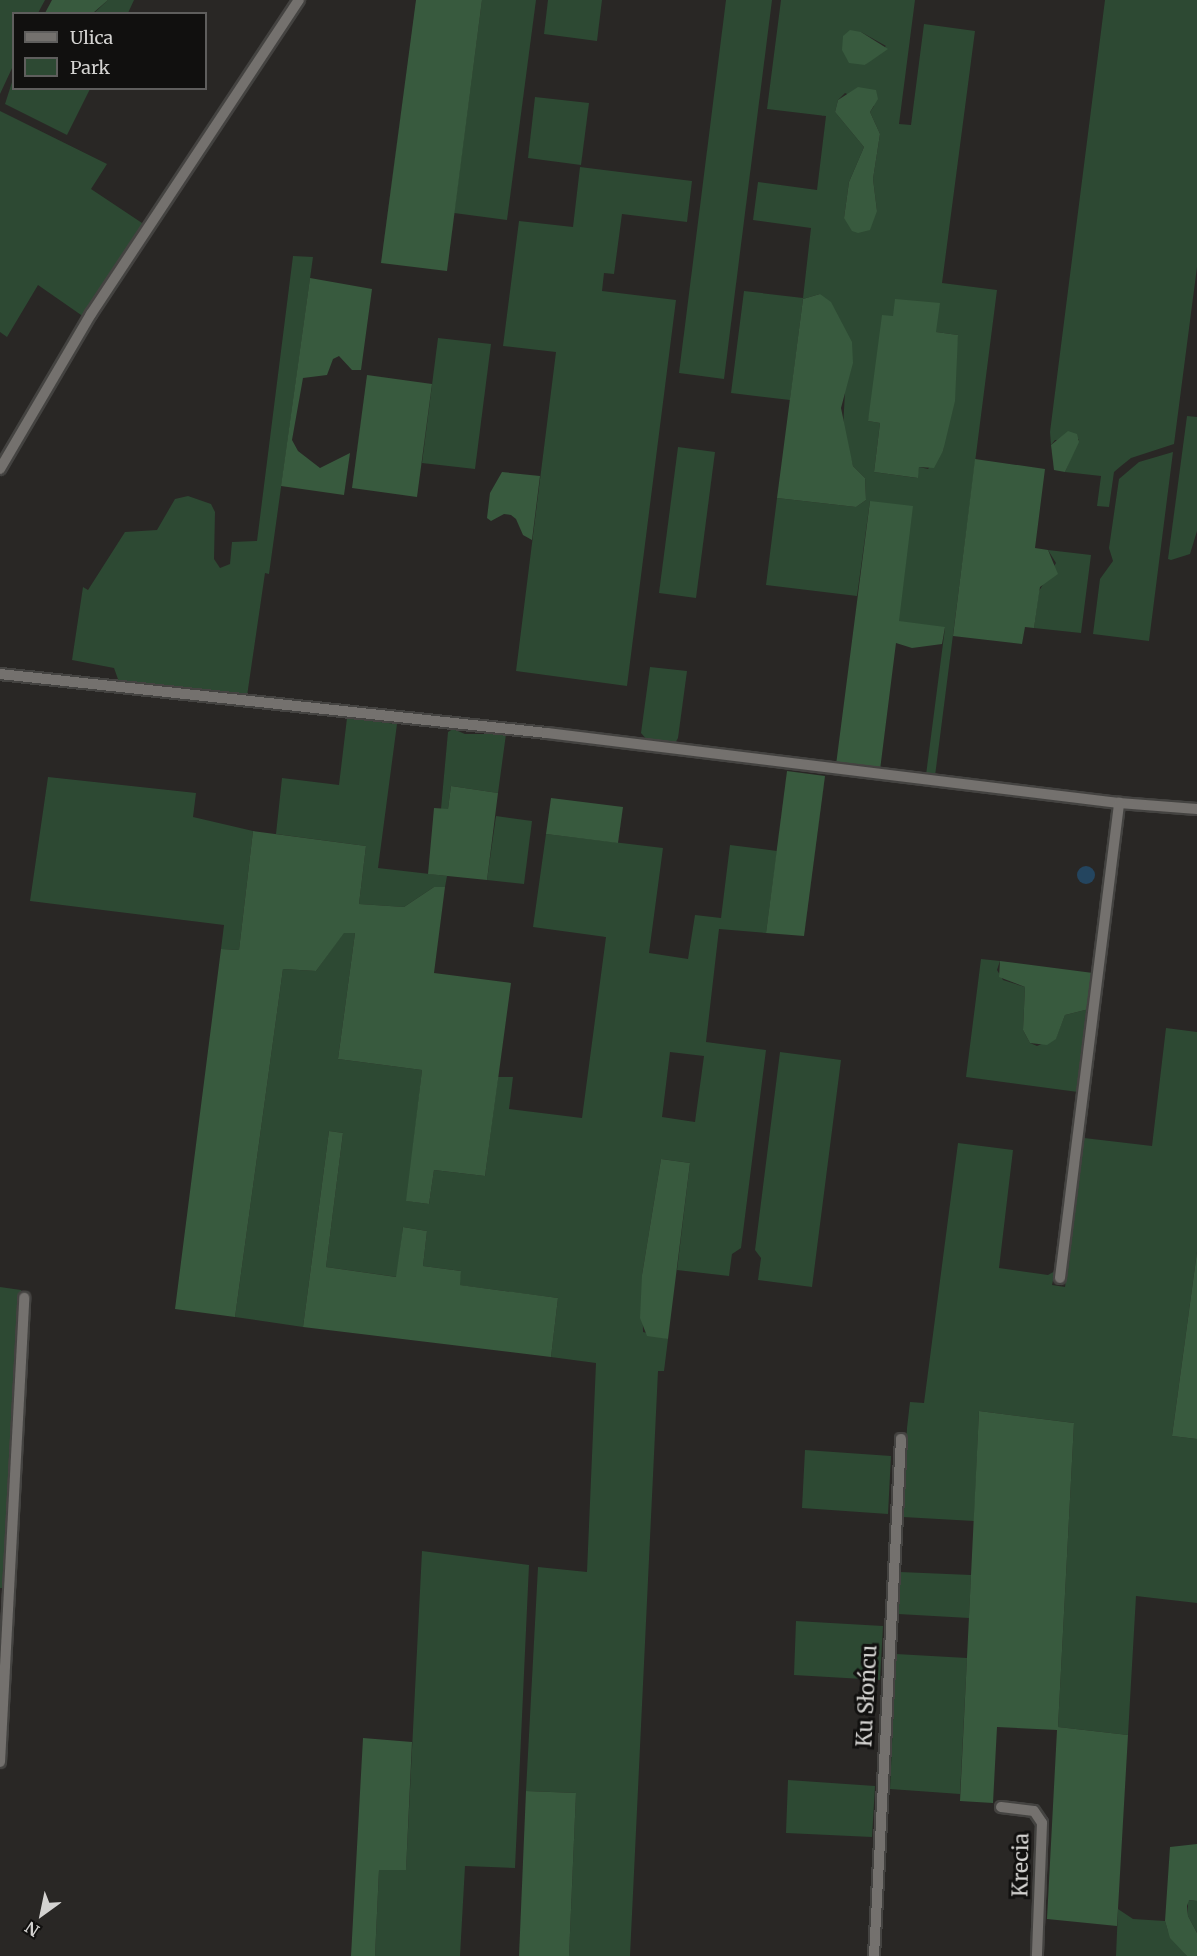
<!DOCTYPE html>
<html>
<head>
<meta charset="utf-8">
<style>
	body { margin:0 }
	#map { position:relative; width:1197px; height:1956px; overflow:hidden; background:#292725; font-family:Merriweather,serif }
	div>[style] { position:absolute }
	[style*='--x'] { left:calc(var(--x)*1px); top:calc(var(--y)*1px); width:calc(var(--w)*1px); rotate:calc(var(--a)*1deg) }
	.green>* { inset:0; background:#2d4933 }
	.forest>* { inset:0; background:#385a3e }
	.water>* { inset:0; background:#24455f }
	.round { border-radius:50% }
	.roads { filter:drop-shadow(2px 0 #444341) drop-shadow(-2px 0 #444341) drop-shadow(0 2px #444341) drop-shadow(0 -2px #444341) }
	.minor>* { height:10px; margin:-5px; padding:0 5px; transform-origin:5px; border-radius:5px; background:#74716e }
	span { translate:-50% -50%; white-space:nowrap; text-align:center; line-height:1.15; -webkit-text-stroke:6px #11100f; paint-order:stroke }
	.street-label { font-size:21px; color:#d4d3d1 }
	.legend { position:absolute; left:12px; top:12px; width:195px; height:78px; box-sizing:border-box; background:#11100f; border:2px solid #5f5e5d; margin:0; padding:8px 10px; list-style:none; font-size:18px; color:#d4d3d1 }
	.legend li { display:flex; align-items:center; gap:12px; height:30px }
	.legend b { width:30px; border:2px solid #5f5e5d }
	.north { position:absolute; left:12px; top:1884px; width:60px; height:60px; -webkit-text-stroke:4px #11100f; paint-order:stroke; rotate:213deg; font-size:16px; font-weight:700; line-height:24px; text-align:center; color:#d4d3d1 }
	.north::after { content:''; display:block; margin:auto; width:21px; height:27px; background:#d4d3d1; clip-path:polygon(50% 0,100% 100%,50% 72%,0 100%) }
</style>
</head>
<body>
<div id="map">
	<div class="green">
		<i style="clip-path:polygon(0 0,45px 0,38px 13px,14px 14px,13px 66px,0 94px)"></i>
		<i style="clip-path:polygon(108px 0,134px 0,128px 13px,93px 14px)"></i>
		<i style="clip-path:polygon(482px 0,536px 0,507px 220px,454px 213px)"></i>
		<i style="clip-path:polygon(548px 0,602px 0,597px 41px,544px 34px)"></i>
		<i style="clip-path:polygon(726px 0,772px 0,724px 379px,679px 373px)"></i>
		<i style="clip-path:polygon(evenodd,781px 0,915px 0,899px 124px,911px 125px,924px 24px,975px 31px,942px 283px,997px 290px,935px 776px,926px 775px,945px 628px,899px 622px,870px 501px,857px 596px,766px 585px,777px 498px,856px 507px,866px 500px,865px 478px,853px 466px,843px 429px,845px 391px,820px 294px,803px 299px,790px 400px,731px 393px,744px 291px,803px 298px,811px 228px,753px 220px,758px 182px,817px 190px,826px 116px,767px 109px,781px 0,861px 32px,886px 46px,865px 65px,861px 32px,781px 0,845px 93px,874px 106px,870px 112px,880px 134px,873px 179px,877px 211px,844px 218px,849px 182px,864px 147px,835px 112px,838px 100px,845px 93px,781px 0,893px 316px,936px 332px,958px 335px,943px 451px,928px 469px,919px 467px,917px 478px,874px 472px,880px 423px,868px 421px,893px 316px)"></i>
		<i style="clip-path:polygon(1105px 0,1197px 0,1197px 267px,1174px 444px,1131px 458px,1121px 466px,1114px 472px,1109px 507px,1097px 506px,1101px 476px,1065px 472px,1079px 439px,1055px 440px,1051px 445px,1050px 432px)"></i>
		<i style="clip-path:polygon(13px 79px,14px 88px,90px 89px,67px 135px,5px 104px)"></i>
		<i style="clip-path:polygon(535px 97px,589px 103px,581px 165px,528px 158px)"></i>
		<i style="clip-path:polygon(0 111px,107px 164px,91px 189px,145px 225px,84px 317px,38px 285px,7px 337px,0 332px)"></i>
		<i style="clip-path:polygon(580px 167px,692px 181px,687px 222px,622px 214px,614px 274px,604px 273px,602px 291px,676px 300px,627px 686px,516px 671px,556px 352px,503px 346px,519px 221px,573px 227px)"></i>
		<i style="clip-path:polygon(293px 256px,313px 257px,269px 574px,265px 573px,247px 696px,119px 682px,114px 668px,72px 660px,83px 587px,88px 590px,125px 532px,157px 530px,175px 499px,188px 496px,211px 504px,215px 512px,214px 559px,220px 568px,230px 564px,232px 542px,257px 541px)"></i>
		<i style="clip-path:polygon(438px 338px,491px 344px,475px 469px,422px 463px)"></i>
		<i style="clip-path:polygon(1187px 416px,1197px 417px,1197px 531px,1190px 554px,1171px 560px,1168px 559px)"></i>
		<i style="clip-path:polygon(678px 447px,715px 452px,696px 598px,659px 593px)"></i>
		<i style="clip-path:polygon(1173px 452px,1149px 641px,1093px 634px,1100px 579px,1113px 561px,1109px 548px,1119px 479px,1139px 462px)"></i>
		<i style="clip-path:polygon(1048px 550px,1091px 555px,1081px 633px,1034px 628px,1039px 591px,1056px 563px)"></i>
		<i style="clip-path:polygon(650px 667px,687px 671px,678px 738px,674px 745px,648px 741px,641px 733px)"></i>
		<i style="clip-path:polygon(347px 718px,397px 724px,378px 868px,447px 876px,445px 887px,434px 887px,404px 907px,359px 904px,366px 846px,276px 834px,282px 778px,339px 785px)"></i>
		<i style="clip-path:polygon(453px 729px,465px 734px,506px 734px,498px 793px,451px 786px,448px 809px,441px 809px,448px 732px)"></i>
		<i style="clip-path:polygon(48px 777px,196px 793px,193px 817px,253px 831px,239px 950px,221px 949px,224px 925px,30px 901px)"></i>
		<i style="clip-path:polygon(496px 816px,532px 821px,524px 884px,487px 880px)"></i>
		<i style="clip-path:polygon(evenodd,546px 834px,663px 848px,649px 953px,688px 959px,695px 915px,721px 918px,730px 845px,777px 851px,766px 933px,719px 929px,706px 1042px,766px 1050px,741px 1248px,732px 1254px,729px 1276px,677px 1270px,690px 1163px,661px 1159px,642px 1275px,643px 1332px,668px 1339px,664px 1371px,658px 1371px,630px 1956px,569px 1956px,576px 1793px,526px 1791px,538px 1567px,587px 1572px,596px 1363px,551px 1357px,558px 1298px,459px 1285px,461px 1271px,423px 1266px,427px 1231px,403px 1227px,397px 1277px,326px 1267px,343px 1133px,329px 1131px,303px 1327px,235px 1317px,283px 969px,316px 971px,344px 932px,355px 933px,338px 1059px,422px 1070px,407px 1201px,429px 1204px,434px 1170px,485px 1176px,498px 1077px,513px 1077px,509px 1109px,582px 1118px,606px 937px,533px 927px,546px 834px,670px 1052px,704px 1056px,695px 1122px,662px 1117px,670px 1052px)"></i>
		<i style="clip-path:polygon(981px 959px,1000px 961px,997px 970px,1003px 980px,1025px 987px,1023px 1030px,1030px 1043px,1037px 1046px,1056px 1038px,1065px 1015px,1089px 1009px,1078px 1092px,966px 1077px)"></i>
		<i style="clip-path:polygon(1166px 1028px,1197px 1032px,1197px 1252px,1172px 1436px,1197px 1439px,1197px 1603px,1136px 1596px,1128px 1735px,1058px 1727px,1074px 1423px,979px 1411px,974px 1521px,903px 1517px,907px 1428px,910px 1402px,924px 1403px,958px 1143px,1013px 1150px,999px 1268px,1048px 1275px,1055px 1271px,1052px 1285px,1065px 1287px,1084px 1138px,1152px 1146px)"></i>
		<i style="clip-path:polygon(780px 1052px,841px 1060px,812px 1287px,758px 1280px,761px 1258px,755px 1250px)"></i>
		<i style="clip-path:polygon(0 1287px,21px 1290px,6px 1588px,0 1588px)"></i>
		<i style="clip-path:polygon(805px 1450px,891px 1456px,888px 1514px,802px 1508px)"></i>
		<i style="clip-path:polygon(422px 1551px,529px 1565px,515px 1868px,465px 1866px,460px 1956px,375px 1956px,379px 1870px,406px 1869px)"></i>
		<i style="clip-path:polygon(900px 1572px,971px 1575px,969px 1618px,898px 1614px)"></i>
		<i style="clip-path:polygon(796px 1621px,883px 1626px,880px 1680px,794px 1675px)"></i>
		<i style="clip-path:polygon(896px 1654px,967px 1658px,960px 1794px,890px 1789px)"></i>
		<i style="clip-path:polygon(788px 1780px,875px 1786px,872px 1837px,786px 1833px)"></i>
		<i style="clip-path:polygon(1188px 1900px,1197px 1901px,1197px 1933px,1188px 1916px)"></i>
		<i style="clip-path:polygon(1118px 1909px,1133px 1919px,1165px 1921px,1168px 1931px,1187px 1956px,1116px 1956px)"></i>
	</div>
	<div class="forest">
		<i style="clip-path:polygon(52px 0,108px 0,93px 13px,45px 13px)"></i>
		<i style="clip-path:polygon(416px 0,482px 0,447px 271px,381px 263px)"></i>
		<i style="clip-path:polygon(850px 30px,861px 32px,888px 49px,865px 65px,849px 63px,842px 50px,843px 36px)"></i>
		<i style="clip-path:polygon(858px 87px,876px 90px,878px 99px,870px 112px,880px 134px,873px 179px,877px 211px,870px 230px,858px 233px,852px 231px,844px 218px,849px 182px,864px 147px,835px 112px,838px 100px)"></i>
		<i style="clip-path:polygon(310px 278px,372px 289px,361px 370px,352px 370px,339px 356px,333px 359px,327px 375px,303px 378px,292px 440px,298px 451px,320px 468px,350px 453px,344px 495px,281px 486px)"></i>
		<i style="clip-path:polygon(820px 294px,831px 302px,852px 342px,853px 363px,841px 408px,853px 466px,865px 478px,866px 500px,856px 507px,777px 498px,803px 299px)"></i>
		<i style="clip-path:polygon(895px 299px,940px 303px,936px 332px,958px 335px,955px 401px,943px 451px,934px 468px,919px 467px,918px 478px,874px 472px,880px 423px,868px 421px,882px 315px,893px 316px)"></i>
		<i style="clip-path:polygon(367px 375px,432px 384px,417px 497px,352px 488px)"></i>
		<i style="clip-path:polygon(1068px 431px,1077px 434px,1079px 442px,1065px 472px,1054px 470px,1051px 445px)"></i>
		<i style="clip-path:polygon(975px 459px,1045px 469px,1035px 548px,1048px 550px,1058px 574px,1040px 587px,1034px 628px,1025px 627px,1022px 644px,953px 636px)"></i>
		<i style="clip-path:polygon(502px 472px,540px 476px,532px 540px,523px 535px,516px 519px,511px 515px,504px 514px,491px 521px,487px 518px,490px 493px)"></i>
		<i style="clip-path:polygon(870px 501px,913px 506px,899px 621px,945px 627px,942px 644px,912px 648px,896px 643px,880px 770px,836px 765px)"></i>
		<i style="clip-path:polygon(787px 771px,825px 776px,804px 936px,766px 933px)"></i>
		<i style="clip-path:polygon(451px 786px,498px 793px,487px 880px,428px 874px,434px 808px,448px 809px)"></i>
		<i style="clip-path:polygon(551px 798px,623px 807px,618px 843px,546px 834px)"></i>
		<i style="clip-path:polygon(253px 831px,366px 846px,359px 904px,404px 907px,434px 887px,445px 887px,434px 973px,511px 983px,485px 1176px,434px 1170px,429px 1204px,406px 1201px,422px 1070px,338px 1059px,355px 933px,344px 933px,316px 971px,283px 969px,235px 1317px,175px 1309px,221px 949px,239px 950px)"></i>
		<i style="clip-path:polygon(1000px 961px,1093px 973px,1089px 1009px,1065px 1015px,1056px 1039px,1047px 1045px,1030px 1043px,1023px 1030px,1025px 987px,999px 977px)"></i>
		<i style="clip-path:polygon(329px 1131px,343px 1133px,326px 1267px,396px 1277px,403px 1227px,427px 1231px,423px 1266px,461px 1271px,460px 1285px,558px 1298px,551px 1357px,303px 1327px)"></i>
		<i style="clip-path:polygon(661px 1159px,690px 1163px,668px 1339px,647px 1336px,640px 1318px,642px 1275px)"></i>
		<i style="clip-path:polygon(1197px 1252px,1197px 1439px,1172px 1436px)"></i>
		<i style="clip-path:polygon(979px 1411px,1074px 1423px,1058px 1727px,1128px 1735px,1117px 1926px,1047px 1919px,1057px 1730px,997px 1727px,993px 1803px,960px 1801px)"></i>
		<i style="clip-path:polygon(363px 1738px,412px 1742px,406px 1870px,379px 1870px,375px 1956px,351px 1956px)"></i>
		<i style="clip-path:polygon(526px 1791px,576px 1793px,569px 1956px,519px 1956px)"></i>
		<i style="clip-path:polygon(1197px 1844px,1197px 1901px,1189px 1900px,1187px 1906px,1188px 1916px,1197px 1933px,1197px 1956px,1187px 1956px,1170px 1938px,1165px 1921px,1170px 1847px)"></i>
	</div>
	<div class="water">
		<i class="round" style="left:1077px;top:866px;width:18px;height:18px"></i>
	</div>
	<div class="roads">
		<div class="minor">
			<i style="--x:0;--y:469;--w:180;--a:-59.6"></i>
			<i style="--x:91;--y:314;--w:377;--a:-56.5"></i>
			<i style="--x:0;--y:674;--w:550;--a:6.16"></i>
			<i style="--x:547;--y:733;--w:576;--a:6.98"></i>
			<i style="--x:1119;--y:803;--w:78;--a:4.4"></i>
			<i style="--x:1060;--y:1278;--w:479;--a:-82.9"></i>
			<i style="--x:0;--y:1762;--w:465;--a:-87"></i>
			<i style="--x:1001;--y:1807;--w:33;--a:7"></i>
			<i style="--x:1034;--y:1811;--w:14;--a:56"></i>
			<i style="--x:1042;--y:1823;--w:133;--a:92.2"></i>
			<i style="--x:874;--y:1956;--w:518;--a:-87.01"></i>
		</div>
	</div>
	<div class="street-label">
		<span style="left:867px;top:1696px;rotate:-87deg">Ku Słońcu</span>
		<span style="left:1021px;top:1865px;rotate:-89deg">Krecia</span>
	</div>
	<ul class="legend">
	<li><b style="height:8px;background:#74716e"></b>Ulica</li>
	<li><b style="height:16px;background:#2d4933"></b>Park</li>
	</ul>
	<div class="north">N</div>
</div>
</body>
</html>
